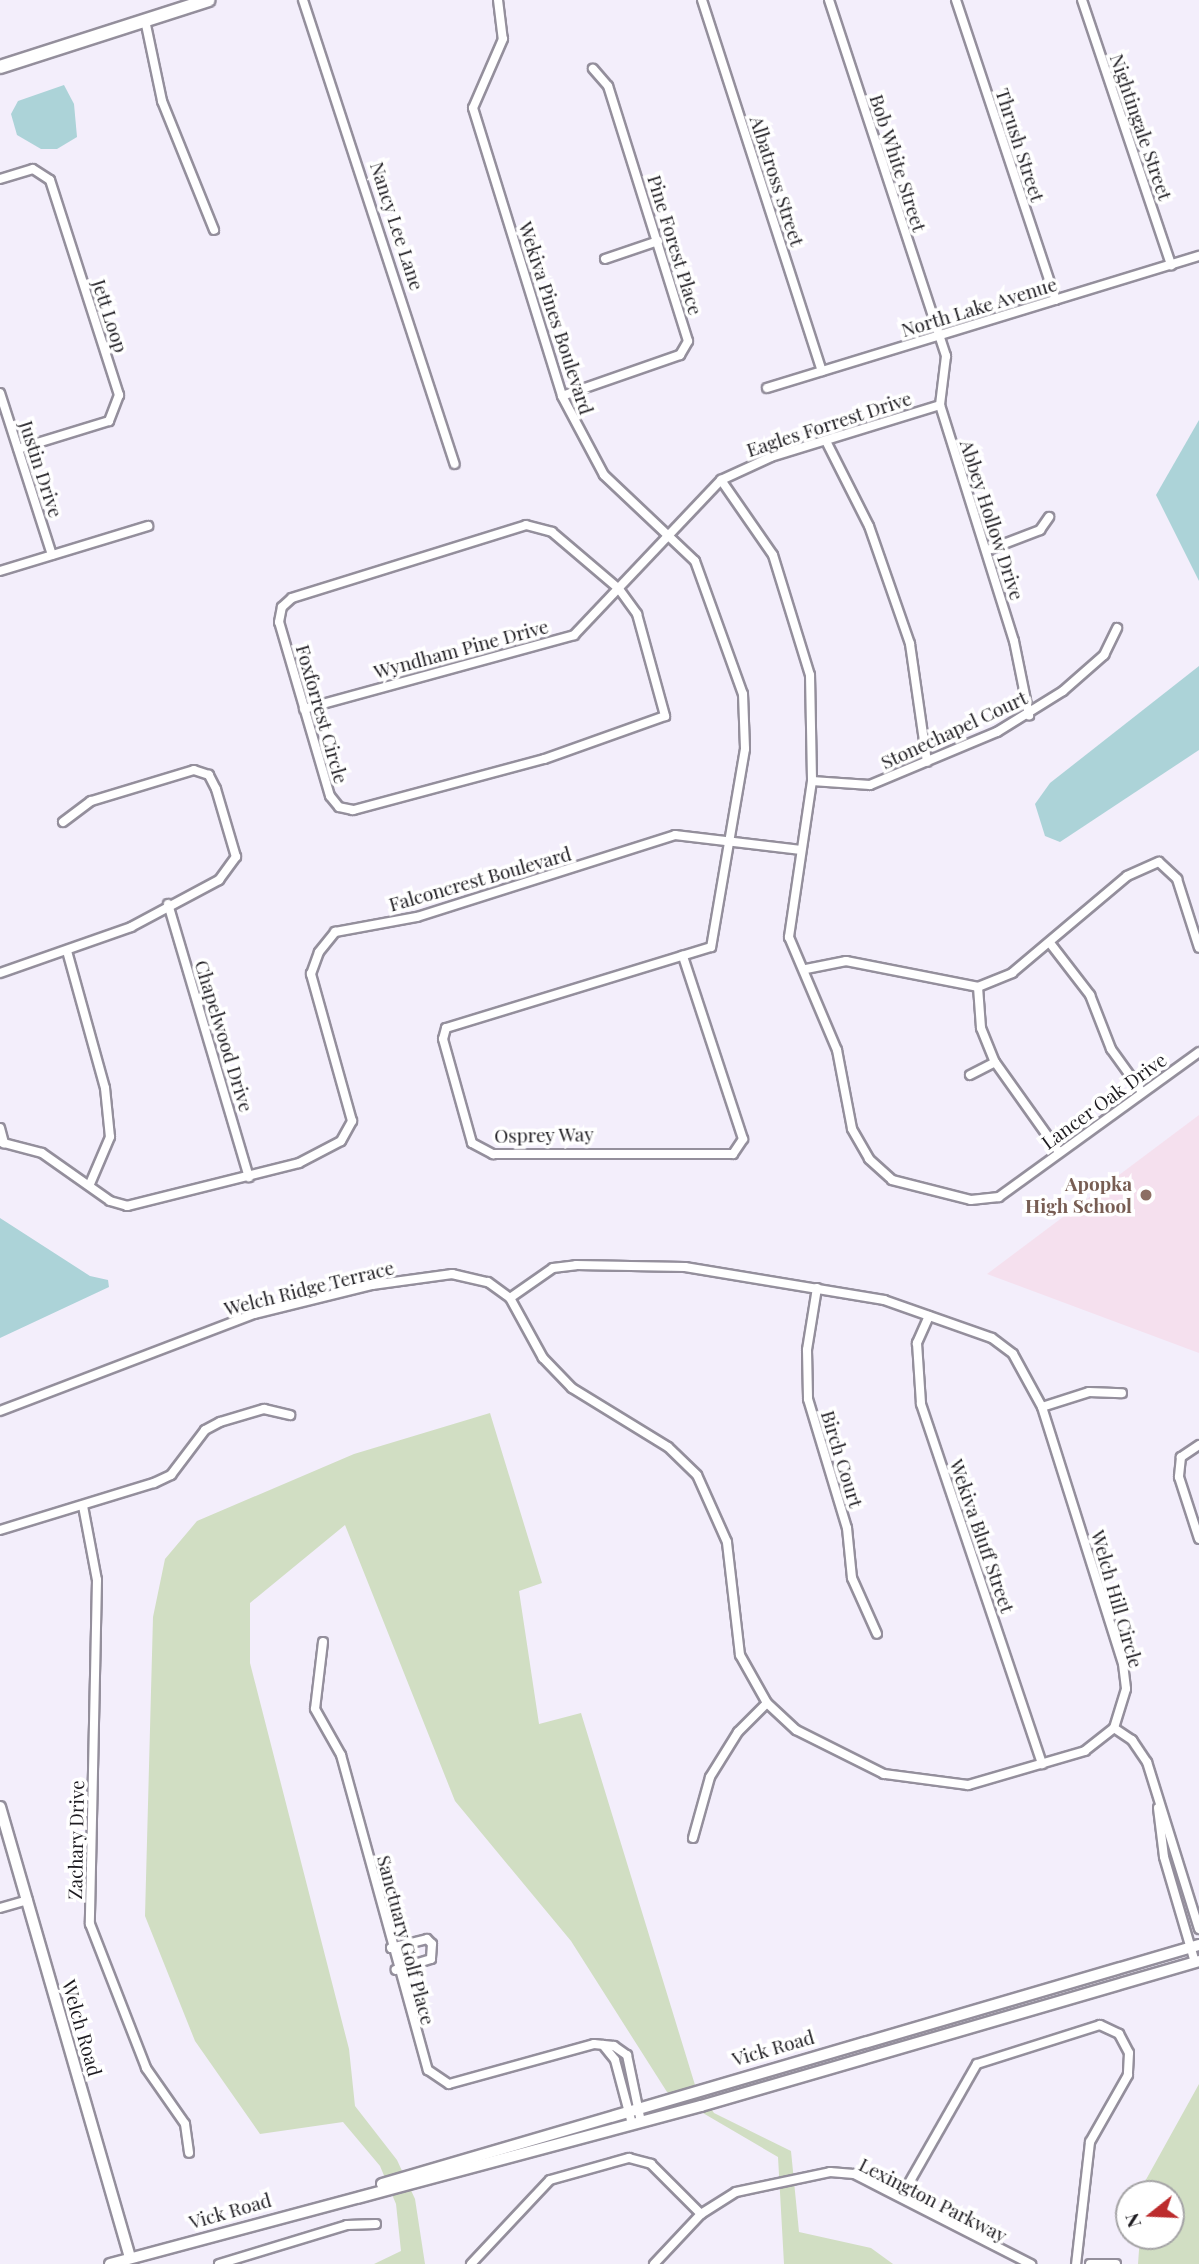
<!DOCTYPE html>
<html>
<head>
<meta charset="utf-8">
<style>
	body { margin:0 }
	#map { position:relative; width:1199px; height:2264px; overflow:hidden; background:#f3eefb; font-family:"Playfair Display",serif }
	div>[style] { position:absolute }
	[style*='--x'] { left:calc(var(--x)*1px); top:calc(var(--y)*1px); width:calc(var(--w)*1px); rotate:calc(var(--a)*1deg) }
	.education>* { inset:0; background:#f5e0ee }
	.green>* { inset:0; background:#d1dec3 }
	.water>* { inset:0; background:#acd3d8 }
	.roads { filter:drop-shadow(2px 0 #948f9c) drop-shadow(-2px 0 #948f9c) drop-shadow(0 2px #948f9c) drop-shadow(0 -2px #948f9c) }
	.minor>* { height:8px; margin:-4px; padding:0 4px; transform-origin:4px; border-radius:4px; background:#fff }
	.tertiary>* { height:10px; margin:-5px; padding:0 5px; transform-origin:5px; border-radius:5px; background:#fff }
	.secondary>* { height:12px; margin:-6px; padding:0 6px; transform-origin:6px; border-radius:6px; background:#fff }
	.dots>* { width:19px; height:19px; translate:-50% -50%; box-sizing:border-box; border:4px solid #fff; border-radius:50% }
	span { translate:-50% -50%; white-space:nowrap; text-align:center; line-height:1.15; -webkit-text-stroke:7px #fff; paint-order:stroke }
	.street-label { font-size:19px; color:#1e1c21 }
	.education-label { font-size:19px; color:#785e54; font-weight:700 }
	.right { translate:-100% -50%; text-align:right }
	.north { position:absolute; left:1115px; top:2180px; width:70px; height:70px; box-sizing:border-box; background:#fff; border:2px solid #a5a4a6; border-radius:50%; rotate:252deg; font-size:19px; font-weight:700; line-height:28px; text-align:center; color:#1e1c21 }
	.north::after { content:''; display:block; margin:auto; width:24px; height:32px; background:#bc2c2d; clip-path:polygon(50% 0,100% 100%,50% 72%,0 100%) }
</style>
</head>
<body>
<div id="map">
	<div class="education">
		<i style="clip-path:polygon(1199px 1115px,1199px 1353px,987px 1274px)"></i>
	</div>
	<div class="green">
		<i style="clip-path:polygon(490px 1413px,542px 1583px,519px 1591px,539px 1724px,581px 1713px,695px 2085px,714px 2113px,791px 2151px,799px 2232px,871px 2248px,893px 2264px,784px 2264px,778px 2157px,667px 2092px,571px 1941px,455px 1801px,345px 1525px,250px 1603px,250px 1663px,349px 2049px,355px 2106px,397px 2160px,415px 2199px,425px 2264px,374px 2264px,401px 2251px,396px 2204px,380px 2166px,343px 2122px,260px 2134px,195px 2041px,145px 1916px,153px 1617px,165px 1559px,197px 1521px,354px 1454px)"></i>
		<i style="clip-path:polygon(1199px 2084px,1199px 2264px,1138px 2264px,1140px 2236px,1171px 2236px,1171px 2194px,1142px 2194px,1143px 2185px)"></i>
	</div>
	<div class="water">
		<i style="clip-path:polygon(64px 85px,74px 104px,77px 137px,57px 149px,41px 149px,17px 135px,11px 114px,18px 101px)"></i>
		<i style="clip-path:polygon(1199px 420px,1199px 581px,1156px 495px)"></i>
		<i style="clip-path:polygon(1199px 666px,1199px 750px,1060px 842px,1045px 836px,1035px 804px,1050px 783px)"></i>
		<i style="clip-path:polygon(0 1218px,90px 1276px,108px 1280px,109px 1287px,0 1338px)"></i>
	</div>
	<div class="roads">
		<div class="minor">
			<i style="--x:303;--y:0;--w:488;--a:71.9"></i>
			<i style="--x:498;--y:0;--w:39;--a:83"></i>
			<i style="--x:503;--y:39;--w:75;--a:113.5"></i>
			<i style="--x:473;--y:108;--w:301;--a:72.8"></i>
			<i style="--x:562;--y:396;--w:89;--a:62"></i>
			<i style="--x:604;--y:475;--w:125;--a:43.4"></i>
			<i style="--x:695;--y:561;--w:141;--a:70.2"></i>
			<i style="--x:743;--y:694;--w:55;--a:87.9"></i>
			<i style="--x:745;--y:749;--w:201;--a:99.7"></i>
			<i style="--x:711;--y:947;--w:277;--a:163"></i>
			<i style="--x:446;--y:1028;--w:11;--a:105"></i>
			<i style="--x:443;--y:1039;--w:108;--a:74.4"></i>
			<i style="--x:472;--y:1143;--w:24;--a:28"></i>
			<i style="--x:493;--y:1154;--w:240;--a:0"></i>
			<i style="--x:733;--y:1154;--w:18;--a:-56"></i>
			<i style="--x:743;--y:1139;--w:193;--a:-108.2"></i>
			<i style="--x:702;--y:0;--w:390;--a:72.1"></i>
			<i style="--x:829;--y:0;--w:375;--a:71.8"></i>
			<i style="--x:946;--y:356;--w:49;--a:97"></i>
			<i style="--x:940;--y:405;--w:247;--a:72.6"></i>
			<i style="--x:1014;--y:641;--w:76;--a:78.5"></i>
			<i style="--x:956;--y:0;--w:316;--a:71.6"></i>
			<i style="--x:1082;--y:0;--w:280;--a:71.4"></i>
			<i style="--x:145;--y:20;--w:83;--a:78.1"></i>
			<i style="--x:162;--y:101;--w:139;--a:68"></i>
			<i style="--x:0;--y:179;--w:34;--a:-17"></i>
			<i style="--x:33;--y:169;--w:20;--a:33"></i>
			<i style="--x:50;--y:180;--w:226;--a:72.2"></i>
			<i style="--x:119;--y:395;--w:28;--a:111"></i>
			<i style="--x:109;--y:421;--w:95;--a:162.9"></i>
			<i style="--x:605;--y:259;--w:56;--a:-18.8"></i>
			<i style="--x:767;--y:388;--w:452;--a:-17"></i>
			<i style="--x:0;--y:393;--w:170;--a:72.2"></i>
			<i style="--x:562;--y:396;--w:125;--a:-19.2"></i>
			<i style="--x:680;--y:355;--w:16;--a:-60"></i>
			<i style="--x:688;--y:341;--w:267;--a:-107.4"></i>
			<i style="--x:608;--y:86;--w:23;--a:-131"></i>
			<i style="--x:826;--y:441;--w:95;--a:63.2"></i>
			<i style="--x:869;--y:526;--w:125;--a:70.8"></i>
			<i style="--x:910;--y:644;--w:119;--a:81.8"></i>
			<i style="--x:721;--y:480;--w:91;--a:55.3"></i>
			<i style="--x:773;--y:555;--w:126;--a:72.9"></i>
			<i style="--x:810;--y:675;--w:106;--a:88.9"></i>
			<i style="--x:812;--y:781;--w:158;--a:98.4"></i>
			<i style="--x:789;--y:937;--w:123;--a:67"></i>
			<i style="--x:837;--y:1050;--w:80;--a:79.2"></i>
			<i style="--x:852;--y:1129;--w:34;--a:60"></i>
			<i style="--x:869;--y:1159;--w:31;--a:42"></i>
			<i style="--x:892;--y:1180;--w:81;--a:14.2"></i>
			<i style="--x:971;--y:1200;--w:28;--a:-6"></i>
			<i style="--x:999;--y:1197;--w:247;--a:-35.9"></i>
			<i style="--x:526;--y:525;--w:27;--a:15"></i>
			<i style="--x:552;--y:532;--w:88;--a:40.4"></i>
			<i style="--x:619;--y:589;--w:31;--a:54"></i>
			<i style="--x:637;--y:614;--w:106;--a:74.6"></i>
			<i style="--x:665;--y:716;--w:128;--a:160.4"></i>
			<i style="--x:544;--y:759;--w:198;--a:165"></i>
			<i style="--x:353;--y:810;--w:14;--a:-168"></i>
			<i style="--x:339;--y:807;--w:14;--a:-129"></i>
			<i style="--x:330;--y:796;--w:181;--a:-106.3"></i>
			<i style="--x:279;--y:622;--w:15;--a:-79"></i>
			<i style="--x:282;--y:607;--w:13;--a:-42"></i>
			<i style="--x:292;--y:598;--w:245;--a:-17.3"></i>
			<i style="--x:988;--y:550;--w:56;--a:-21"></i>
			<i style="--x:1040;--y:530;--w:16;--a:-55"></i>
			<i style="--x:0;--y:571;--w:155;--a:-16.9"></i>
			<i style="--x:304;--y:709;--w:280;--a:-15.3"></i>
			<i style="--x:574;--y:635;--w:214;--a:-46.5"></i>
			<i style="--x:721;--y:480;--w:55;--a:-24.7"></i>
			<i style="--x:771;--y:457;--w:177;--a:-17.1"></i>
			<i style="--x:812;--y:781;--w:58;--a:3.9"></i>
			<i style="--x:870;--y:785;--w:138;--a:-22.7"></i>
			<i style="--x:997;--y:732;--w:78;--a:-31.8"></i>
			<i style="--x:1063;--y:691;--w:55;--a:-41.3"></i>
			<i style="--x:1104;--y:655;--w:30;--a:-64"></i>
			<i style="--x:168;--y:904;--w:285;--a:73.5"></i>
			<i style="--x:1050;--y:943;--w:66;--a:52.4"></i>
			<i style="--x:1090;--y:995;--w:58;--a:68.7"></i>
			<i style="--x:1111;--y:1049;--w:53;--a:54.2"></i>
			<i style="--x:67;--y:951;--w:142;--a:74.5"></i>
			<i style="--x:105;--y:1088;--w:49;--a:84.2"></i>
			<i style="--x:110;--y:1137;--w:51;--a:113.1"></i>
			<i style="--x:806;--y:969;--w:41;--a:-11.3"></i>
			<i style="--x:846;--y:961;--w:135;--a:11.1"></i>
			<i style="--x:978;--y:987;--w:37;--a:-22"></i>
			<i style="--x:1012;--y:973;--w:150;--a:-40.1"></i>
			<i style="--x:1127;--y:876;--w:35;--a:-24"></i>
			<i style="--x:1159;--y:862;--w:25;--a:43"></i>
			<i style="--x:1177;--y:879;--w:72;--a:72.3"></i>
			<i style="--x:0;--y:973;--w:139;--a:-19.3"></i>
			<i style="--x:131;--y:927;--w:100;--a:-28.1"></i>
			<i style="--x:219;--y:880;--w:29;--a:-54"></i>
			<i style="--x:236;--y:857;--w:71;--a:-106.4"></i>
			<i style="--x:216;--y:789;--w:16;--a:-117"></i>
			<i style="--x:209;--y:775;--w:16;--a:-162"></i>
			<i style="--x:194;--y:770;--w:108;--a:163.2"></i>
			<i style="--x:91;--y:801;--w:35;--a:143"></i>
			<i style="--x:978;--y:987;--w:41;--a:85.8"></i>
			<i style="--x:981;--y:1028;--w:37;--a:68"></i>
			<i style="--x:995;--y:1062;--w:110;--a:54.6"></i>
			<i style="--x:970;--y:1075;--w:28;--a:-27"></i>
			<i style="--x:0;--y:1128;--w:16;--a:75"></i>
			<i style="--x:0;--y:1142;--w:43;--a:14.7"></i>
			<i style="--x:42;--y:1153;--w:83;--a:35.2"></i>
			<i style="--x:110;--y:1201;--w:18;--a:16"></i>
			<i style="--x:127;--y:1206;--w:177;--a:-14"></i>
			<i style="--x:299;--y:1163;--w:47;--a:-27.6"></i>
			<i style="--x:341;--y:1141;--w:23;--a:-61"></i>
			<i style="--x:352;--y:1121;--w:153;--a:-105.6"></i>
			<i style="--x:311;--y:974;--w:23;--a:-70"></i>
			<i style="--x:319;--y:952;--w:26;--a:-51"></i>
			<i style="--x:335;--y:932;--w:83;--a:-10.4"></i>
			<i style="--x:417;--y:917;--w:271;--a:-17.6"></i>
			<i style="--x:675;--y:835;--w:127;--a:6.8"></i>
			<i style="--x:576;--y:1265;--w:109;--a:1.1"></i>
			<i style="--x:685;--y:1267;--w:202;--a:9.4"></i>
			<i style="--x:884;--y:1300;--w:114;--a:19.4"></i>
			<i style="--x:992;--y:1338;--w:26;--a:37"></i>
			<i style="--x:1013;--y:1354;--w:60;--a:61.3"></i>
			<i style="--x:1042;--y:1407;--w:269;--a:72.5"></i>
			<i style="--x:1123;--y:1664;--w:25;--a:83"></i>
			<i style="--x:1126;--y:1689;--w:41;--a:107.1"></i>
			<i style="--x:1114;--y:1728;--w:37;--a:142"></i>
			<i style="--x:1085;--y:1751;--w:122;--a:163.8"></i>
			<i style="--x:968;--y:1785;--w:85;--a:-172.5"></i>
			<i style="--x:884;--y:1774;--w:98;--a:-153.4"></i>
			<i style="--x:796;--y:1730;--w:40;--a:-137"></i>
			<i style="--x:767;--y:1703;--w:55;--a:-119.4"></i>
			<i style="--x:740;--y:1655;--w:114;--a:-96.6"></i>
			<i style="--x:727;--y:1542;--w:73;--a:-114.1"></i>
			<i style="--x:697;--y:1475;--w:40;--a:-136"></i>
			<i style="--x:668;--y:1447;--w:113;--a:-148.4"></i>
			<i style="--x:572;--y:1388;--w:42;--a:-134"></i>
			<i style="--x:543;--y:1358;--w:68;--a:-118.8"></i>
			<i style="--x:510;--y:1298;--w:52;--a:-34.9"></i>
			<i style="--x:553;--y:1268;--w:23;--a:-7"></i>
			<i style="--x:817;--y:1288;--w:63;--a:99.2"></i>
			<i style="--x:807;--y:1350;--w:49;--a:88.8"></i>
			<i style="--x:808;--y:1399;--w:135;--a:73.2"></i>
			<i style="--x:847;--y:1528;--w:50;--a:84.3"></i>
			<i style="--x:852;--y:1578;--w:61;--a:65.9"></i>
			<i style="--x:929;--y:1316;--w:30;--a:114"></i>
			<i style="--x:917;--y:1343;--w:61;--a:86.2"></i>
			<i style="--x:921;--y:1404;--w:380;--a:71.4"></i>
			<i style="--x:1042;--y:1407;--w:49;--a:-17.7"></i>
			<i style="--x:1089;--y:1392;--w:33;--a:2"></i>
			<i style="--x:0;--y:1411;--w:272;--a:-20.9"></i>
			<i style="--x:254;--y:1314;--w:122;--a:-13.8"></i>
			<i style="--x:372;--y:1285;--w:81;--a:-7.8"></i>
			<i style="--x:452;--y:1274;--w:37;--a:13"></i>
			<i style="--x:488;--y:1282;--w:27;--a:36"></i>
			<i style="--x:1199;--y:1445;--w:22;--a:146"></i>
			<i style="--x:1181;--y:1457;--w:20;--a:96"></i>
			<i style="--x:1179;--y:1477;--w:65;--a:72.1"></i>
			<i style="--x:83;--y:1506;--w:75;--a:79.3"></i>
			<i style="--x:97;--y:1580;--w:344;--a:91.2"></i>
			<i style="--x:90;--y:1924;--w:155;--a:68.7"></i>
			<i style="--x:146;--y:2068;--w:68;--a:55.1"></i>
			<i style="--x:185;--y:2124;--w:29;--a:82"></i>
			<i style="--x:0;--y:1530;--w:161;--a:-17"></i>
			<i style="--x:154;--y:1483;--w:19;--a:-25"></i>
			<i style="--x:171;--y:1475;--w:56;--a:-52.9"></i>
			<i style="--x:205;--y:1430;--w:17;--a:-28"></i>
			<i style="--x:220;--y:1422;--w:46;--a:-16.5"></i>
			<i style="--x:264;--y:1409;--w:27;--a:13"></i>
			<i style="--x:323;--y:1642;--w:67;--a:96.8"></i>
			<i style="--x:315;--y:1709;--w:53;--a:60.5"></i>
			<i style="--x:341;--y:1755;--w:327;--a:74.6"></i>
			<i style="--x:428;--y:2070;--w:25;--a:34"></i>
			<i style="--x:449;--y:2084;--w:150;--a:-15.4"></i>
			<i style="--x:594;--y:2044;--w:20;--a:6"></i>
			<i style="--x:614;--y:2046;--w:16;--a:35"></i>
			<i style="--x:627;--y:2055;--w:68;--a:78.2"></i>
			<i style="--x:1114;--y:1728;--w:22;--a:34"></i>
			<i style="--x:1132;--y:1740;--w:27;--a:56"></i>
			<i style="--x:1147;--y:1762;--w:175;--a:72.7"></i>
			<i style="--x:1158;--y:1808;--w:49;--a:83"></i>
			<i style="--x:1164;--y:1857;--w:109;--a:73.6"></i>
			<i style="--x:693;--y:1838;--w:63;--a:-74.4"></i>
			<i style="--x:710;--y:1777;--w:53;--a:-58.1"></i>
			<i style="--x:738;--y:1732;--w:41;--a:-45"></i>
			<i style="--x:0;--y:1908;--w:29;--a:-16"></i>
			<i style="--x:391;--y:1948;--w:37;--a:-14"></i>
			<i style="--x:427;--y:1939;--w:7;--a:45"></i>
			<i style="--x:432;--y:1944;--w:15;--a:94"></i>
			<i style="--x:431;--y:1959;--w:37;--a:163"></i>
			<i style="--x:603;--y:2045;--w:19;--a:51"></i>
			<i style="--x:615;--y:2060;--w:66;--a:75.1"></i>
			<i style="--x:901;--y:2197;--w:153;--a:-60.3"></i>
			<i style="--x:977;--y:2064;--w:129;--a:-17.6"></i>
			<i style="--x:1100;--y:2025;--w:21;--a:25"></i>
			<i style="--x:1119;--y:2034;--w:21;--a:62"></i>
			<i style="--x:1129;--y:2053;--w:22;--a:93"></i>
			<i style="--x:1128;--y:2075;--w:77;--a:119.6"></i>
			<i style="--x:1090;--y:2142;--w:123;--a:96.5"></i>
			<i style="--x:219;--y:2264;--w:134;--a:-16.9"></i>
			<i style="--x:347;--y:2225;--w:29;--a:-2"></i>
			<i style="--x:471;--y:2264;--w:115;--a:-46.8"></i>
			<i style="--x:550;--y:2180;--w:82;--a:-15.6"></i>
			<i style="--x:629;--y:2158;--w:23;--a:15"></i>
			<i style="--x:651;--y:2164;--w:71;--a:45"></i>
			<i style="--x:654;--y:2264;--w:69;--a:-46.8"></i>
			<i style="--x:701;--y:2214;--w:41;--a:-32.2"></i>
			<i style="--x:736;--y:2192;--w:96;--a:-12"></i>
			<i style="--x:830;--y:2172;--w:24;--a:5"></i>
			<i style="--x:854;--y:2174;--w:199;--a:27"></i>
			<i style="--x:1090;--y:2264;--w:26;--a:0"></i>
		</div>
		<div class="tertiary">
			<i style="--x:0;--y:1807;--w:469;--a:73.9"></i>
			<i style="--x:382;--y:2184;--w:851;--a:-16.31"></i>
			<i style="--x:110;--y:2264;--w:612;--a:-14.97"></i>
			<i style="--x:701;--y:2106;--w:519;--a:-16.23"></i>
		</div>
		<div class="secondary">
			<i style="--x:0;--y:67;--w:219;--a:-17.8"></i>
		</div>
	</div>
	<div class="dots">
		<i style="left:1146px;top:1195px;background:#8d6e63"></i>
	</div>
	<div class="street-label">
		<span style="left:1141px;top:127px;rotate:71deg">Nightingale Street</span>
		<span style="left:1020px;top:145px;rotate:72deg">Thrush Street</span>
		<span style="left:898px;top:163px;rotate:72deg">Bob White Street</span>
		<span style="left:777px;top:181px;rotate:72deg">Albatross Street</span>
		<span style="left:397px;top:226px;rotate:72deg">Nancy Lee Lane</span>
		<span style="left:675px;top:245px;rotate:73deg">Pine Forest Place</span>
		<span style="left:979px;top:307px;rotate:-17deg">North Lake Avenue</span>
		<span style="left:110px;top:316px;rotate:72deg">Jett Loop</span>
		<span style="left:556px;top:318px;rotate:72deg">Wekiva Pines Boulevard</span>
		<span style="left:829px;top:424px;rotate:-18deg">Eagles Forrest Drive</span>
		<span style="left:41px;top:469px;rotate:72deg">Justin Drive</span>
		<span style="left:992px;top:520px;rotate:72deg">Abbey Hollow Drive</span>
		<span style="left:461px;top:649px;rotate:-15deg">Wyndham Pine Drive</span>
		<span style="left:322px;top:714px;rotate:74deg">Foxforrest Circle</span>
		<span style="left:954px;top:730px;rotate:-25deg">Stonechapel Court</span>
		<span style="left:480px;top:879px;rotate:-16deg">Falconcrest Boulevard</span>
		<span style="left:224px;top:1036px;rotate:73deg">Chapelwood Drive</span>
		<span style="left:1104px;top:1101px;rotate:-36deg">Lancer Oak Drive</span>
		<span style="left:544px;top:1135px;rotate:-1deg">Osprey Way</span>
		<span style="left:309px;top:1288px;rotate:-14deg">Welch Ridge Terrace</span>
		<span style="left:842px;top:1459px;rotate:73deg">Birch Court</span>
		<span style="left:982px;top:1536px;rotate:71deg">Wekiva Bluff Street</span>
		<span style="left:1117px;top:1599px;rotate:74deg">Welch Hill Circle</span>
		<span style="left:76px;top:1840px;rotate:-89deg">Zachary Drive</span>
		<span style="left:406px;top:1940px;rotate:75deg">Sanctuary Golf Place</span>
		<span style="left:82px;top:2028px;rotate:74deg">Welch Road</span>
		<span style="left:773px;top:2048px;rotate:-16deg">Vick Road</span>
		<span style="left:933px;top:2200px;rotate:27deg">Lexington Parkway</span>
		<span style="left:230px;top:2211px;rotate:-16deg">Vick Road</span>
	</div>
	<div class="education-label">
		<span class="right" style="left:1132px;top:1195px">Apopka<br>High School</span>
	</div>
	<div class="north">N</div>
</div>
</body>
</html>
